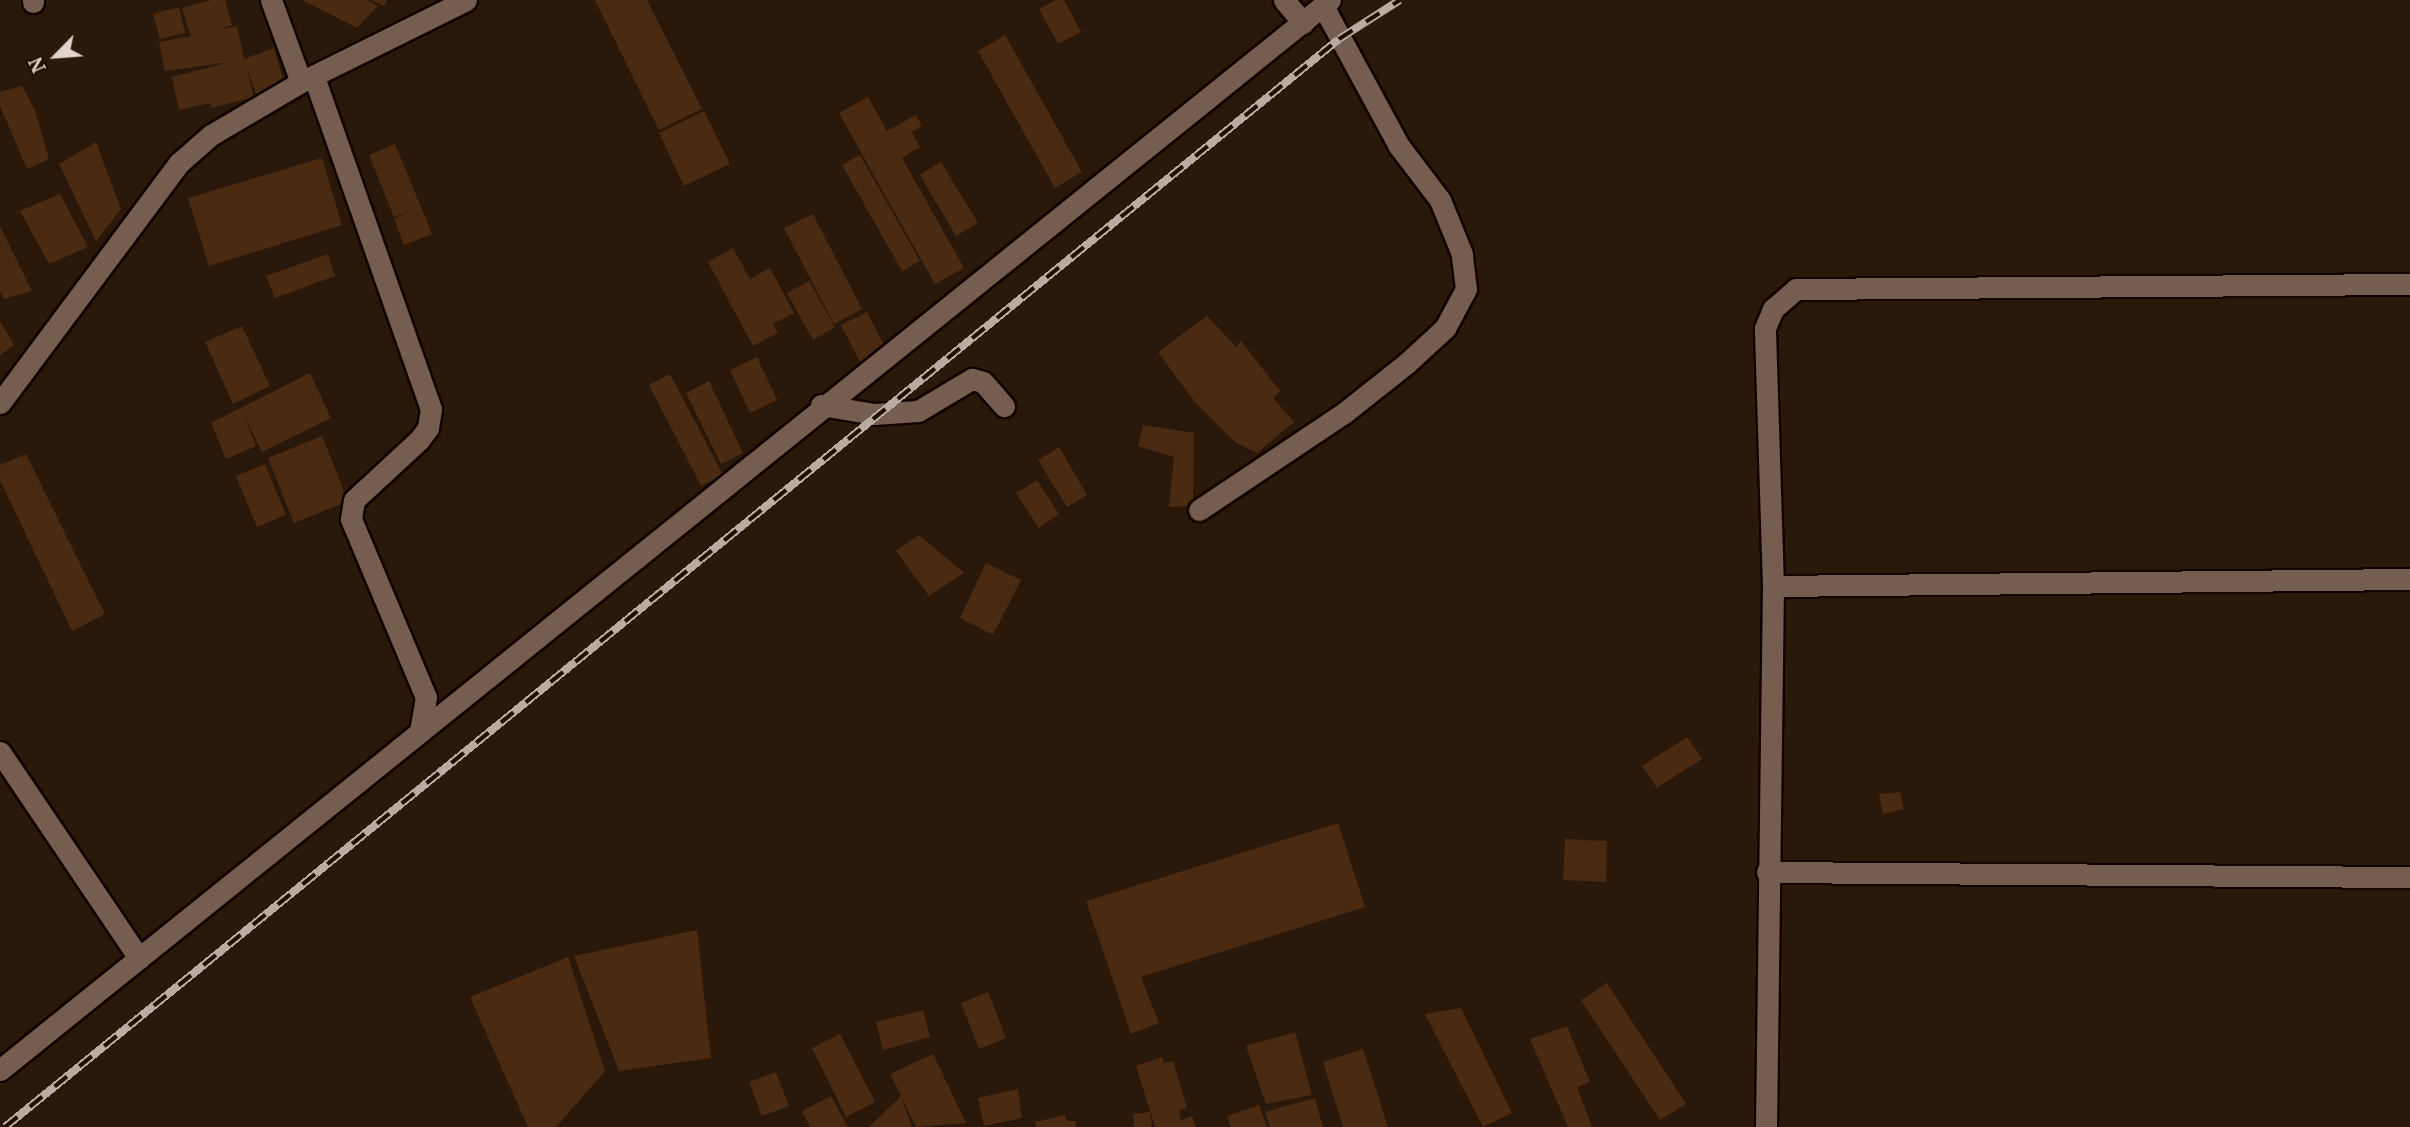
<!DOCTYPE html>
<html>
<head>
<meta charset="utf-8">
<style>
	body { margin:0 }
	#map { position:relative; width:2410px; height:1127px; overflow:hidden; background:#2a180b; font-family:"PT Serif",serif }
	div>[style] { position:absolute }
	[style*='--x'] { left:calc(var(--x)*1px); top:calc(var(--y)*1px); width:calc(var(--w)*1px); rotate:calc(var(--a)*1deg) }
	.building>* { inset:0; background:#4b2a12 }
	.roads { filter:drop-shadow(2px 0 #120300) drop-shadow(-2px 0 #120300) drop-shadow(0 2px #120300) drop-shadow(0 -2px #120300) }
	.minor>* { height:21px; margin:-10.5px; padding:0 10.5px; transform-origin:10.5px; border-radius:10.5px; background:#755e4f }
	.rail>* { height:8px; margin-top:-4px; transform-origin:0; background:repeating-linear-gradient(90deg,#200e03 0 16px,#b9aba1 0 32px); box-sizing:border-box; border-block:2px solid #b9aba1 }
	span { translate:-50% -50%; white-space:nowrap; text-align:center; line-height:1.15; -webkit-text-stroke:7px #200e03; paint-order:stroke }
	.north { position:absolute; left:21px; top:21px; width:70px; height:70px; -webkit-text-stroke:5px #200e03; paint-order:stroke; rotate:245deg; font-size:19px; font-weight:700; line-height:28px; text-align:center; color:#e0d3ca }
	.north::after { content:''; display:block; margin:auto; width:24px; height:32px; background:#e0d3ca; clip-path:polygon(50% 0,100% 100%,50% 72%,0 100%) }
</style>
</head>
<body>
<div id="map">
	<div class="building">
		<i style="clip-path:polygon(212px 0,225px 0,232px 25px,218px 30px,237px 26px,244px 59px,274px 48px,285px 86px,256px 94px,246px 66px,254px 97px,211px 108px,211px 103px,179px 110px,172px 77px,230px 62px,165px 71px,159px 42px,191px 36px,182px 8px)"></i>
		<i style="clip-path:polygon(302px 0,367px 0,378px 6px,357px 28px)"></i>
		<i style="clip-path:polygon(371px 0,387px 0,384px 6px)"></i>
		<i style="clip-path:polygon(595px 0,647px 0,702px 109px,659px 130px)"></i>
		<i style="clip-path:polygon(1056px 0,1064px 0,1081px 32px,1058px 44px,1039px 9px)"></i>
		<i style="clip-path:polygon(179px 7px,185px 33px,160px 39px,153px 14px)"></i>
		<i style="clip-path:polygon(1005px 35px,1082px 172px,1055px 188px,978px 51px)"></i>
		<i style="clip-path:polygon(22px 86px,35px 110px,49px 159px,27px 169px,0 106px,0 92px)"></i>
		<i style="clip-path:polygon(868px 97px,887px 131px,916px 115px,922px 126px,912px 132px,920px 147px,902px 158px,964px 268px,935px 284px,839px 113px)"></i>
		<i style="clip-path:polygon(704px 111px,730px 164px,684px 186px,659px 133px)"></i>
		<i style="clip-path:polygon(96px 142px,121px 209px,96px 241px,59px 164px)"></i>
		<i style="clip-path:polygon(395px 144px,432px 234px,404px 245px,394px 219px,411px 211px,394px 217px,369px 155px)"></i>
		<i style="clip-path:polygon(860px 155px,920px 261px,902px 271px,842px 165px)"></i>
		<i style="clip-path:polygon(322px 158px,342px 225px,209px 266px,188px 198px)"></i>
		<i style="clip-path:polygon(941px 162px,978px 223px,956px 236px,920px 175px)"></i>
		<i style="clip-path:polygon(60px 194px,88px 247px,49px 264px,20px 211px)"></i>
		<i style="clip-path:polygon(813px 214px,862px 309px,834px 324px,784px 228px)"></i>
		<i style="clip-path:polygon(0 226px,32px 291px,4px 299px,0 291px)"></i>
		<i style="clip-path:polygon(733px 248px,750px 279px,770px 268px,794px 313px,773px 324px,778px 333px,753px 346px,708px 262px)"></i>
		<i style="clip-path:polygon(328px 254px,335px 276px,275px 298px,266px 276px)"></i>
		<i style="clip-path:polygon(809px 281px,835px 327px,813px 340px,787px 293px)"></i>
		<i style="clip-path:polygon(867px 312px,886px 349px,860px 362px,841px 325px)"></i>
		<i style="clip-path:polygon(1207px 316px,1236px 347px,1241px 341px,1280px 391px,1273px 398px,1294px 422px,1257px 453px,1235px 442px,1194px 401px,1158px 352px)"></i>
		<i style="clip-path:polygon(0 321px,14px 345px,0 355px)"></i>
		<i style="clip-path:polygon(242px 326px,270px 386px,233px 404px,205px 342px)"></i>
		<i style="clip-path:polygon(757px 357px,777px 400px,750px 413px,730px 370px)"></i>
		<i style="clip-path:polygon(310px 373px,331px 418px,262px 452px,244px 416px,256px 446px,226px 459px,211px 423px)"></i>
		<i style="clip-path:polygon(670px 374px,723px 475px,701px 486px,649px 385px)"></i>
		<i style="clip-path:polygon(709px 381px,743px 453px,721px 464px,686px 393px)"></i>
		<i style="clip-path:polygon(1143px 425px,1194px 433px,1193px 506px,1169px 507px,1174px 457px,1138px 446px)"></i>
		<i style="clip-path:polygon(322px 436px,348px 501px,294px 523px,268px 458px)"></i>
		<i style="clip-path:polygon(1059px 447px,1087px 495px,1067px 507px,1038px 460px)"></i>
		<i style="clip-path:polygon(26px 454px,105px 614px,72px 631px,0 480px,0 465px)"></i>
		<i style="clip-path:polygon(265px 464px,286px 515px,257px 527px,236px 476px)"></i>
		<i style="clip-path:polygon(1037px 480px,1059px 514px,1039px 528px,1016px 493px)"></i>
		<i style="clip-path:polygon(919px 535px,964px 573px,929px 596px,896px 551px)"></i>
		<i style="clip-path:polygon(986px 563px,1021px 580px,993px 635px,960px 618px)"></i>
		<i style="clip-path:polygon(1687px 737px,1702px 759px,1657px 788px,1642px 766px)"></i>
		<i style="clip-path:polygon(1900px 792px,1904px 809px,1883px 814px,1879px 794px)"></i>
		<i style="clip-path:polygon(1338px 823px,1365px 907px,1141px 977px,1159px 1023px,1131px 1034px,1086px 901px)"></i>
		<i style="clip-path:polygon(1565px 839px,1607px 841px,1606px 882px,1563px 880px)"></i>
		<i style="clip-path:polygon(697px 930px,711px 1058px,619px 1071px,574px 956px)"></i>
		<i style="clip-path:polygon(568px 957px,605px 1071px,556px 1127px,528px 1127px,470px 997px)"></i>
		<i style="clip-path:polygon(1607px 983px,1686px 1104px,1660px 1120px,1581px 1000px)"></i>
		<i style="clip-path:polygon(988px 992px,1006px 1038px,979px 1049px,961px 1003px)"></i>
		<i style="clip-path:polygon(1461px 1008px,1512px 1113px,1483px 1127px,1425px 1014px)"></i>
		<i style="clip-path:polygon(923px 1010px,930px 1037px,883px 1050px,876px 1022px)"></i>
		<i style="clip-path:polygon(1567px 1026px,1590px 1082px,1577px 1087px,1592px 1127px,1568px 1127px,1530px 1039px)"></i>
		<i style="clip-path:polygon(1295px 1032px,1312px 1095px,1266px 1104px,1246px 1046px)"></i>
		<i style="clip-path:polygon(840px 1034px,875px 1102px,846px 1117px,812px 1048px)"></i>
		<i style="clip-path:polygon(1363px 1049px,1388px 1127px,1343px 1127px,1323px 1062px)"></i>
		<i style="clip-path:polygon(933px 1054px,966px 1123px,916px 1127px,901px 1096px,912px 1127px,869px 1127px,901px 1096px,890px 1074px)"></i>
		<i style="clip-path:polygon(1162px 1057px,1164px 1063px,1173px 1061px,1187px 1108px,1179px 1110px,1181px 1120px,1192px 1116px,1196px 1127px,1155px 1127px,1136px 1066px)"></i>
		<i style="clip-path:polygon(776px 1072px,789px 1106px,762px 1116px,749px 1082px)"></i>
		<i style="clip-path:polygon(1018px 1089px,1022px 1118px,984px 1126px,978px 1098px)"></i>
		<i style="clip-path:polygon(831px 1096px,848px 1127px,810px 1127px,802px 1111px)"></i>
		<i style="clip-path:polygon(1315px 1098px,1323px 1127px,1270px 1127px,1265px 1112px)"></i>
		<i style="clip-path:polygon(1259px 1105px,1267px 1127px,1231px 1127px,1227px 1116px)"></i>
		<i style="clip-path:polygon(1150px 1112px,1152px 1127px,1134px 1127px,1133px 1114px)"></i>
		<i style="clip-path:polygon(1065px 1115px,1067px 1121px,1075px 1121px,1076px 1127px,1036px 1127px,1035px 1122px)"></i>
	</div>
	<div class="roads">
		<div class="minor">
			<i style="--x:33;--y:0;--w:2;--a:90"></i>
			<i style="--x:271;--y:0;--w:87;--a:69.9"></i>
			<i style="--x:1284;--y:0;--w:30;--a:50"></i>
			<i style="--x:314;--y:77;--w:352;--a:70.6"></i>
			<i style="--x:431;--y:409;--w:19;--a:99"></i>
			<i style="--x:428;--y:428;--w:15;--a:127"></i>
			<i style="--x:419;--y:440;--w:88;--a:137.3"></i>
			<i style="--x:354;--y:500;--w:19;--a:99"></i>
			<i style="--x:351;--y:519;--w:193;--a:67.2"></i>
			<i style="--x:426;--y:697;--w:36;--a:100"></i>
			<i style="--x:0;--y:403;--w:299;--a:-53.3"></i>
			<i style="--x:179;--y:163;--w:43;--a:-41.2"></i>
			<i style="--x:211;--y:135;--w:104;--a:-30.5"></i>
			<i style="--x:301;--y:82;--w:184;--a:-26.4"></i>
			<i style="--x:821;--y:405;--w:54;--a:9.6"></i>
			<i style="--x:874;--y:414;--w:44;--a:-3.9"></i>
			<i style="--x:918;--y:411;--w:63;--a:-30.7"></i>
			<i style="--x:972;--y:379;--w:11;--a:15"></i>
			<i style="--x:983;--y:382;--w:32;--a:49"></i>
			<i style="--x:1199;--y:510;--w:174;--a:-33.8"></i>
			<i style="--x:1344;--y:413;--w:80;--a:-38.4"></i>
			<i style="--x:1407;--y:363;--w:52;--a:-42.6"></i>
			<i style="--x:1445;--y:328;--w:44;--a:-61.7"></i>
			<i style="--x:1466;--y:289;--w:35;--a:-97"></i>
			<i style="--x:1462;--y:254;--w:58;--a:-112.2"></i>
			<i style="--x:1440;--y:200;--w:68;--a:-127.2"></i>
			<i style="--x:1399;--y:146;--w:159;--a:-118.5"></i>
			<i style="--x:1773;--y:586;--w:637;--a:-0.63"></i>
			<i style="--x:0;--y:752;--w:249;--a:56"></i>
			<i style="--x:1767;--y:872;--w:643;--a:0.45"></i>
			<i style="--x:0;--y:1070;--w:1707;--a:-38.82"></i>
			<i style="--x:1766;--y:1127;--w:541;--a:-89.26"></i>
			<i style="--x:1773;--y:586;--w:258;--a:-91.8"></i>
			<i style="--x:1765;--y:328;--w:21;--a:-67"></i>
			<i style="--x:1773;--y:309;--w:30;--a:-41"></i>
			<i style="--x:1796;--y:289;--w:614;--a:-0.47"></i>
		</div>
	</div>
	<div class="rail">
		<i style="--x:5;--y:1127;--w:1721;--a:-39.2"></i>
		<i style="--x:1339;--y:39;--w:72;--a:-32.6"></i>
	</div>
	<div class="north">N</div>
</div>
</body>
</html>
